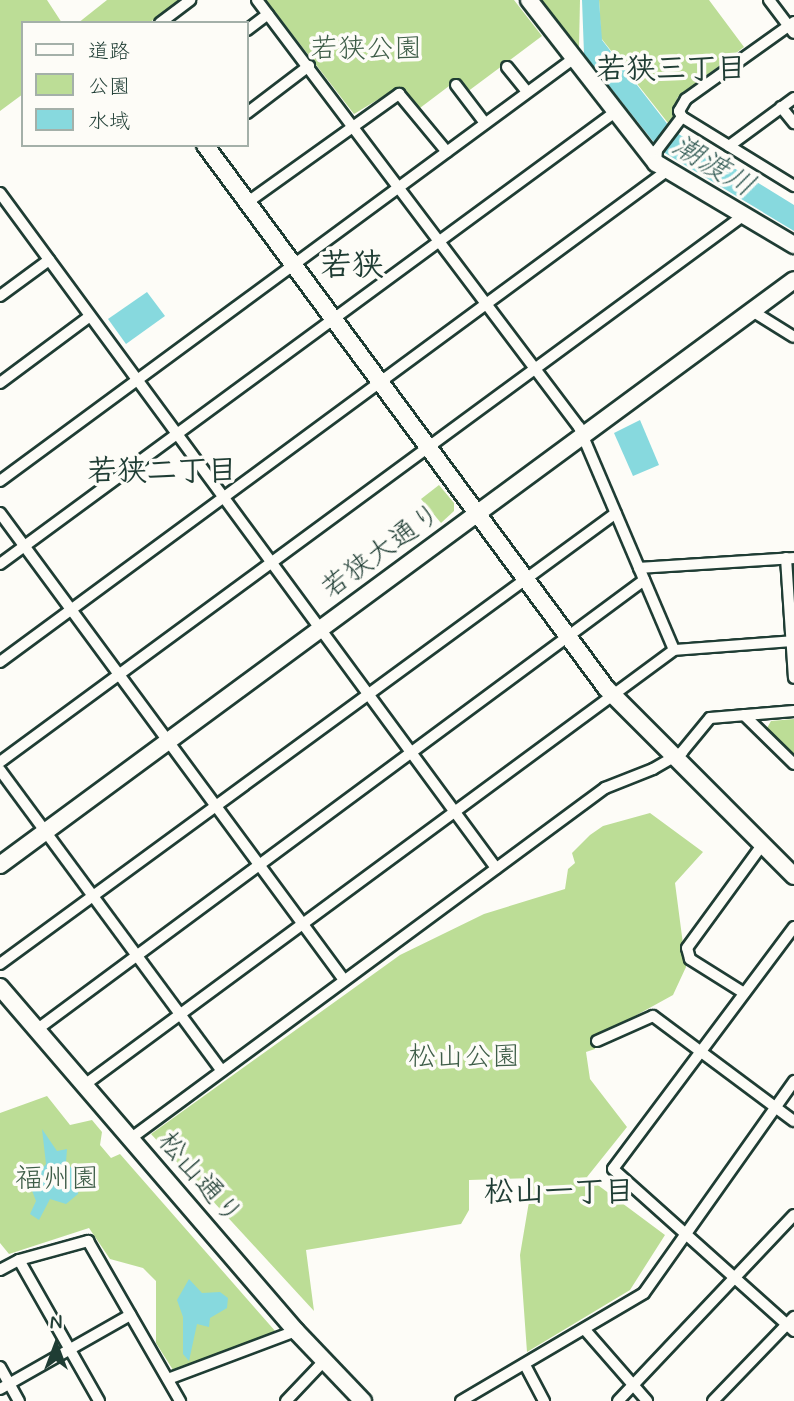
<!DOCTYPE html>
<html>
<head>
<meta charset="utf-8">
<style>
	body { margin:0 }
	#map { position:relative; width:794px; height:1401px; overflow:hidden; background:#fdfcf7; font-family:Mynerve,"Klee One",sans-serif }
	div>[style] { position:absolute }
	[style*='--x'] { left:calc(var(--x)*1px); top:calc(var(--y)*1px); width:calc(var(--w)*1px); rotate:calc(var(--a)*1deg) }
	.green>* { inset:0; background:#bcdd96 }
	.water>* { inset:0; background:#87d9de }
	.roads { filter:drop-shadow(2px 0 #1f3d34) drop-shadow(-2px 0 #1f3d34) drop-shadow(0 2px #1f3d34) drop-shadow(0 -2px #1f3d34) }
	.street>* { height:10px; margin:-5px; padding:0 5px; transform-origin:5px; border-radius:5px; background:#fdfcf7 }
	.secondary>* { height:16px; margin:-8px; padding:0 8px; transform-origin:8px; border-radius:8px; background:#fdfcf7 }
	span { translate:-50% -50%; white-space:nowrap; text-align:center; line-height:1.15; -webkit-text-stroke:7px #fdfcf7; paint-order:stroke }
	.park-label { font-size:28px; color:#3e5d48 }
	.street-label { font-size:28px; color:#1f3d34 }
	.neighbourhood-label { font-size:30px; color:#1f3d34; font-weight:700 }
	.water-label { font-size:30px; color:#345c56; font-style:italic }
	.quarter-label { font-size:32px; color:#1f3d34; font-weight:700 }
	.legend { position:absolute; left:21px; top:21px; width:228px; height:126px; box-sizing:border-box; background:#fdfcf7; border:2px solid #a4b0a9; margin:0; padding:9px 12px; list-style:none; font-size:21px; color:#1f3d34 }
	.legend li { display:flex; align-items:center; gap:14px; height:35px }
	.legend b { width:35px; border:2px solid #a4b0a9 }
	.north { position:absolute; left:21px; top:1310px; width:70px; height:70px; -webkit-text-stroke:5px #fdfcf7; paint-order:stroke; rotate:0deg; font-size:19px; font-weight:700; line-height:28px; text-align:center; color:#1f3d34 }
	.north::after { content:''; display:block; margin:auto; width:24px; height:32px; background:#1f3d34; clip-path:polygon(50% 0,100% 100%,50% 72%,0 100%) }
</style>
</head>
<body>
<div id="map">
	<div class="green">
		<i style="clip-path:polygon(0 0,47px 0,62px 23px,23px 23px,23px 94px,0 111px)"></i>
		<i style="clip-path:polygon(107px 0,179px 0,149px 23px,78px 23px)"></i>
		<i style="clip-path:polygon(266px 0,514px 0,542px 36px,467px 92px,457px 80px,416px 111px,397px 88px,354px 114px)"></i>
		<i style="clip-path:polygon(541px 0,580px 0,579px 47px,577px 47px)"></i>
		<i style="clip-path:polygon(599px 0,709px 0,744px 47px,677px 98px,676px 116px,668px 123px,601px 38px)"></i>
		<i style="clip-path:polygon(439px 485px,454px 503px,454px 511px,441px 523px,421px 499px)"></i>
		<i style="clip-path:polygon(794px 719px,794px 757px,766px 730px,771px 721px)"></i>
		<i style="clip-path:polygon(650px 813px,703px 852px,675px 883px,686px 967px,673px 995px,595px 1038px,595px 1049px,586px 1052px,590px 1079px,627px 1127px,587px 1177px,665px 1235px,630px 1290px,527px 1352px,520px 1255px,533px 1178px,469px 1180px,469px 1210px,461px 1224px,306px 1250px,314px 1311px,151px 1134px,400px 955px,484px 914px,565px 889px,568px 869px,575px 863px,572px 853px,590px 835px,603px 826px)"></i>
		<i style="clip-path:polygon(47px 1096px,70px 1125px,92px 1120px,102px 1132px,100px 1145px,111px 1158px,120px 1154px,276px 1332px,190px 1369px,173px 1370px,156px 1343px,156px 1281px,143px 1268px,110px 1259px,89px 1228px,9px 1254px,0 1243px,0 1113px)"></i>
	</div>
	<div class="water">
		<i style="clip-path:polygon(582px 0,599px 0,602px 40px,672px 130px,794px 205px,794px 231px,660px 150px,584px 54px)"></i>
		<i style="clip-path:polygon(147px 292px,165px 316px,126px 344px,108px 319px)"></i>
		<i style="clip-path:polygon(640px 420px,659px 465px,633px 476px,614px 433px)"></i>
		<i style="clip-path:polygon(42px 1129px,57px 1151px,67px 1149px,66px 1162px,80px 1177px,78px 1194px,66px 1204px,50px 1199px,39px 1220px,30px 1214px,36px 1201px,29px 1183px,46px 1164px)"></i>
		<i style="clip-path:polygon(189px 1279px,202px 1293px,220px 1292px,228px 1298px,227px 1308px,210px 1318px,209px 1327px,197px 1324px,189px 1361px,183px 1354px,183px 1317px,177px 1300px)"></i>
	</div>
	<div class="roads">
		<div class="street">
			<i style="--x:257;--y:0;--w:535;--a:52.98"></i>
			<i style="--x:579;--y:427;--w:242;--a:66.9"></i>
			<i style="--x:769;--y:0;--w:41;--a:52.9"></i>
			<i style="--x:794;--y:22;--w:133;--a:144.5"></i>
			<i style="--x:686;--y:99;--w:14;--a:120"></i>
			<i style="--x:679;--y:111;--w:7;--a:63"></i>
			<i style="--x:682;--y:117;--w:132;--a:31.6"></i>
			<i style="--x:160;--y:23;--w:38;--a:-37"></i>
			<i style="--x:247;--y:30;--w:26;--a:-37"></i>
			<i style="--x:507;--y:67;--w:32;--a:51"></i>
			<i style="--x:456;--y:85;--w:48;--a:52.7"></i>
			<i style="--x:781;--y:107;--w:21;--a:51"></i>
			<i style="--x:247;--y:113;--w:78;--a:-37.2"></i>
			<i style="--x:729;--y:146;--w:81;--a:-36.4"></i>
			<i style="--x:656;--y:163;--w:13;--a:-86"></i>
			<i style="--x:657;--y:150;--w:41;--a:-52.9"></i>
			<i style="--x:0;--y:193;--w:838;--a:53.69"></i>
			<i style="--x:248;--y:202;--w:186;--a:-35.6"></i>
			<i style="--x:399;--y:94;--w:75;--a:50.4"></i>
			<i style="--x:0;--y:296;--w:61;--a:-36.3"></i>
			<i style="--x:752;--y:311;--w:49;--a:31.8"></i>
			<i style="--x:0;--y:383;--w:111;--a:-36.6"></i>
			<i style="--x:0;--y:481;--w:712;--a:-36.37"></i>
			<i style="--x:0;--y:513;--w:580;--a:53.62"></i>
			<i style="--x:786;--y:558;--w:120;--a:86.2"></i>
			<i style="--x:0;--y:564;--w:763;--a:-36.31"></i>
			<i style="--x:639;--y:568;--w:155;--a:-3.7"></i>
			<i style="--x:0;--y:662;--w:830;--a:-36.37"></i>
			<i style="--x:744;--y:715;--w:70;--a:44.4"></i>
			<i style="--x:0;--y:762;--w:923;--a:-36.32"></i>
			<i style="--x:0;--y:770;--w:373;--a:53.6"></i>
			<i style="--x:794;--y:927;--w:302;--a:126.8"></i>
			<i style="--x:613;--y:1169;--w:243;--a:41.8"></i>
			<i style="--x:0;--y:964;--w:763;--a:-36.21"></i>
			<i style="--x:744;--y:993;--w:64;--a:-147.8"></i>
			<i style="--x:690;--y:959;--w:11;--a:-105"></i>
			<i style="--x:687;--y:948;--w:127;--a:-53.9"></i>
			<i style="--x:35;--y:1031;--w:758;--a:-36.52"></i>
			<i style="--x:597;--y:1041;--w:61;--a:-24.1"></i>
			<i style="--x:653;--y:1016;--w:176;--a:36.7"></i>
			<i style="--x:83;--y:1086;--w:734;--a:-36.42"></i>
			<i style="--x:674;--y:650;--w:120;--a:-4.3"></i>
			<i style="--x:130;--y:1139;--w:591;--a:-36.46"></i>
			<i style="--x:605;--y:788;--w:52;--a:-21.6"></i>
			<i style="--x:653;--y:769;--w:34;--a:-30"></i>
			<i style="--x:682;--y:752;--w:44;--a:-50.5"></i>
			<i style="--x:710;--y:718;--w:84;--a:-4.8"></i>
			<i style="--x:19;--y:1260;--w:162;--a:60.4"></i>
			<i style="--x:0;--y:1270;--w:21;--a:-28"></i>
			<i style="--x:19;--y:1260;--w:72;--a:-15.4"></i>
			<i style="--x:88;--y:1241;--w:185;--a:60.1"></i>
			<i style="--x:586;--y:1331;--w:93;--a:48.9"></i>
			<i style="--x:525;--y:1365;--w:41;--a:62.2"></i>
			<i style="--x:0;--y:1367;--w:39;--a:61"></i>
			<i style="--x:168;--y:1379;--w:137;--a:-20.6"></i>
			<i style="--x:0;--y:1389;--w:150;--a:-29.6"></i>
			<i style="--x:286;--y:1401;--w:55;--a:-46.5"></i>
			<i style="--x:461;--y:1401;--w:212;--a:-30.5"></i>
			<i style="--x:644;--y:1293;--w:260;--a:-54.7"></i>
			<i style="--x:618;--y:1401;--w:256;--a:-46.6"></i>
			<i style="--x:713;--y:1401;--w:117;--a:-46"></i>
		</div>
		<div class="secondary">
			<i style="--x:529;--y:0;--w:207;--a:52.1"></i>
			<i style="--x:656;--y:163;--w:161;--a:30.7"></i>
			<i style="--x:205;--y:145;--w:675;--a:53.55"></i>
			<i style="--x:606;--y:688;--w:266;--a:45"></i>
			<i style="--x:0;--y:865;--w:986;--a:-36.38"></i>
			<i style="--x:0;--y:987;--w:454;--a:49.3"></i>
			<i style="--x:296;--y:1331;--w:97;--a:46.3"></i>
		</div>
	</div>
	<div class="park-label">
		<span style="left:366px;top:50px">若狭公園</span>
		<span style="left:464px;top:1058px">松山公園</span>
		<span style="left:57px;top:1180px">福州園</span>
	</div>
	<div class="street-label">
		<span style="left:382px;top:552px;rotate:-36deg">若狭大通り</span>
		<span style="left:199px;top:1179px;rotate:49deg">松山通り</span>
	</div>
	<div class="neighbourhood-label">
		<span style="left:671px;top:70px">若狭三丁目</span>
		<span style="left:162px;top:472px">若狭二丁目</span>
		<span style="left:559px;top:1193px">松山一丁目</span>
	</div>
	<div class="water-label">
		<span style="left:713px;top:167px;rotate:31deg">潮渡川</span>
	</div>
	<div class="quarter-label">
		<span style="left:352px;top:266px">若狭</span>
	</div>
	<ul class="legend">
	<li><b style="height:9px;background:#fdfcf7"></b>道路</li>
	<li><b style="height:19px;background:#bcdd96"></b>公園</li>
	<li><b style="height:19px;background:#87d9de"></b>水域</li>
	</ul>
	<div class="north">N</div>
</div>
</body>
</html>
